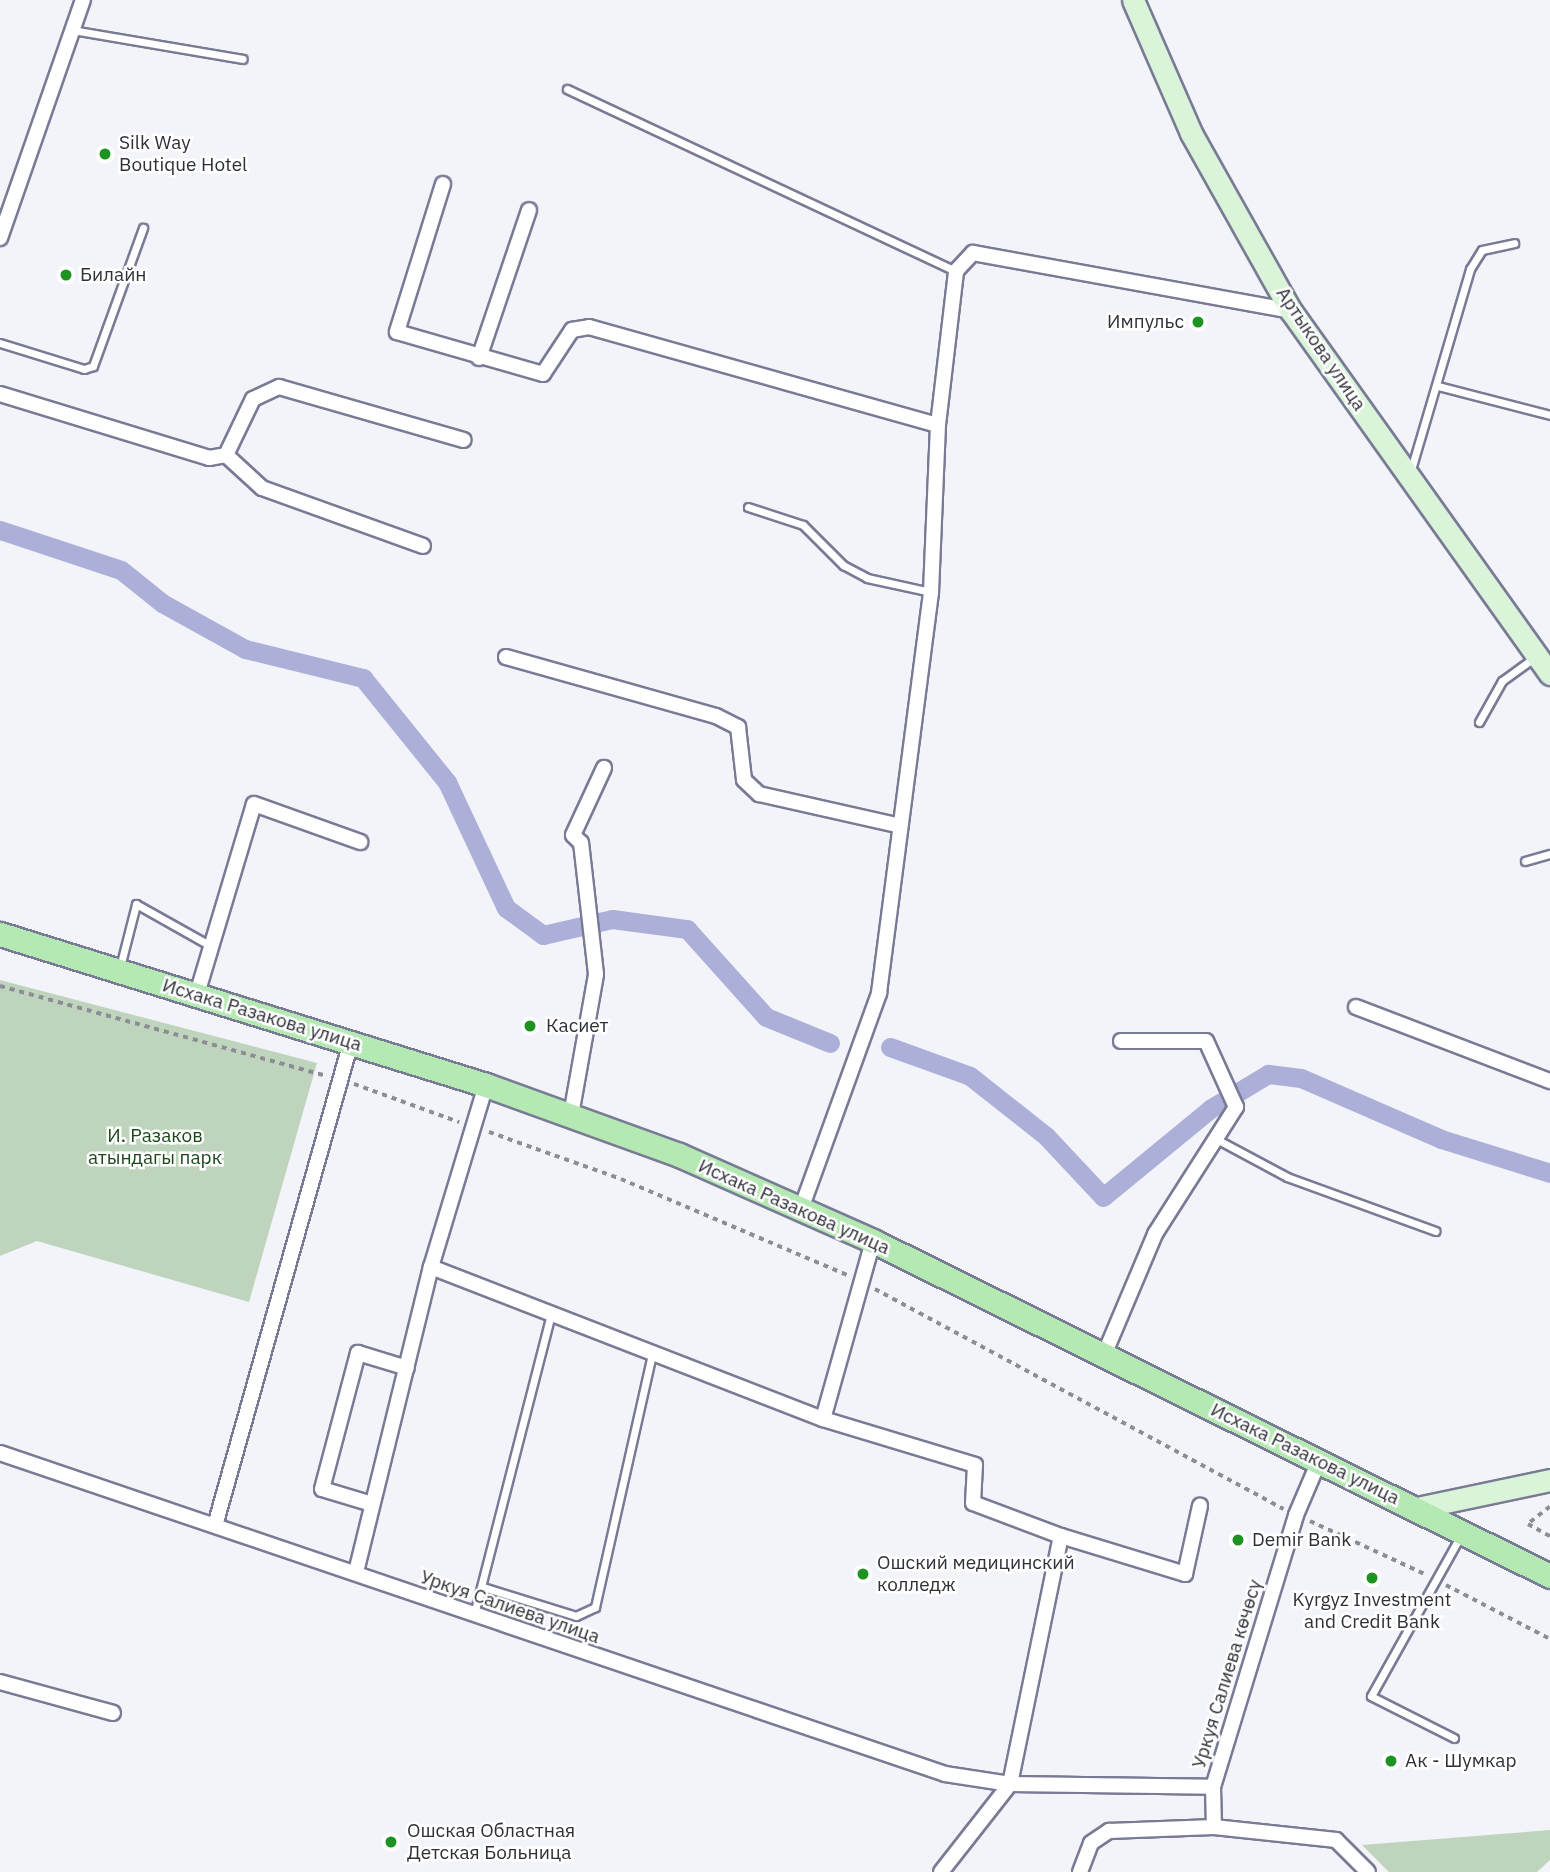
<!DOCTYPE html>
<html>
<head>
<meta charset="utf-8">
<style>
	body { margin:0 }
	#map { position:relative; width:1550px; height:1872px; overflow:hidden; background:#f3f4fa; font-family:"IBM Plex Sans",sans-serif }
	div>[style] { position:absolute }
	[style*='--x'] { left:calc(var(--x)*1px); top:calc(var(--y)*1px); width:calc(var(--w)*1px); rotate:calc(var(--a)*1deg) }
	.green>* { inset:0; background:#bed4bd }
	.canal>* { height:19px; margin:-9.5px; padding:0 9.5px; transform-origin:9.5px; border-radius:9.5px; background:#acb0d9 }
	.path>* { height:3.5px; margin-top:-1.75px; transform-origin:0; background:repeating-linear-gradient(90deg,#8c8d95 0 5px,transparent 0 10px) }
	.roads { filter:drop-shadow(2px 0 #797b95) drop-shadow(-2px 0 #797b95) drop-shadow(0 2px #797b95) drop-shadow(0 -2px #797b95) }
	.service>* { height:7px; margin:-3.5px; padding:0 3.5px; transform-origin:3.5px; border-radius:3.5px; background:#fff }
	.minor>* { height:14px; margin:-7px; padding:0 7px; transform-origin:7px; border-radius:7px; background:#fff }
	.secondary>* { height:21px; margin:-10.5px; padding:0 10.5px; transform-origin:10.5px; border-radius:10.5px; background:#daf4d9 }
	.primary>* { height:23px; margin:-11.5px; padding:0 11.5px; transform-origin:11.5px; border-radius:11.5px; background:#b5e9b3 }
	.dots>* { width:19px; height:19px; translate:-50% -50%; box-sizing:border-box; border:4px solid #fff; border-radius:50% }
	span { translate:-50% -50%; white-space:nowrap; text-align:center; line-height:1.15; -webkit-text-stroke:5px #fff; paint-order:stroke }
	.poi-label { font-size:19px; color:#2e303a }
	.left { translate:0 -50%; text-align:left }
	.right { translate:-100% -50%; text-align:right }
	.street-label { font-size:19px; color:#2e303a }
	.park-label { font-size:19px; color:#1b481b }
</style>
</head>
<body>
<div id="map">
	<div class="green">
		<i style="clip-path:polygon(0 980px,317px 1063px,249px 1302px,37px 1241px,0 1256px)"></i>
		<i style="clip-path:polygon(1550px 1830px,1550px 1860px,1537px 1872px,1389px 1872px,1362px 1845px)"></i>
	</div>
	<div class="canal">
		<i style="--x:0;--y:530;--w:127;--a:18.3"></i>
		<i style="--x:121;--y:570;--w:53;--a:38.8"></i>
		<i style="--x:162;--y:603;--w:95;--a:29"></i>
		<i style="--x:245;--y:649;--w:122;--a:13.8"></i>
		<i style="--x:363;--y:678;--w:134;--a:51.1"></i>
		<i style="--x:447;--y:782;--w:139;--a:64.9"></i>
		<i style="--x:506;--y:908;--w:46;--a:36.1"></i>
		<i style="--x:543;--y:935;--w:71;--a:-13.1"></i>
		<i style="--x:612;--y:919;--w:76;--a:7.6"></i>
		<i style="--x:687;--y:929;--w:118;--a:48.1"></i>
		<i style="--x:766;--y:1017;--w:69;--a:22.1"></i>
		<i style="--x:890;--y:1047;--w:85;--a:19.9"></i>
		<i style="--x:970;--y:1076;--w:97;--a:38.3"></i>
		<i style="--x:1046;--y:1136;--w:83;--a:46.9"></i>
		<i style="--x:1103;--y:1197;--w:139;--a:-39.4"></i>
		<i style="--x:1210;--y:1109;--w:68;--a:-31.1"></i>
		<i style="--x:1268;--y:1074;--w:33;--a:7"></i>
		<i style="--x:1301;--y:1078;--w:153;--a:23.5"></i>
		<i style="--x:1441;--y:1139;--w:114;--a:17.3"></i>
	</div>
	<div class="path">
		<i style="--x:0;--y:986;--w:338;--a:15.4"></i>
		<i style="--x:354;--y:1084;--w:112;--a:19.9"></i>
		<i style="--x:489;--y:1132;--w:140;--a:19.6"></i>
		<i style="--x:621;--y:1179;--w:248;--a:23"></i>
		<i style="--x:875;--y:1289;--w:464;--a:28.3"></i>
		<i style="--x:1550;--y:1507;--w:28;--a:142"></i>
		<i style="--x:1528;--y:1524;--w:25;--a:29"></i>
		<i style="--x:1310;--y:1521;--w:129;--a:24.8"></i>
		<i style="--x:1446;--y:1585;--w:117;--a:27.4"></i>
	</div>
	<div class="roads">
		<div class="service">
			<i style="--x:72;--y:30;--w:173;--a:9.6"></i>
			<i style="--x:567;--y:89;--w:429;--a:25.1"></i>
			<i style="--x:0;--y:343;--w:88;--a:17.2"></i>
			<i style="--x:84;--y:369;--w:9;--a:-18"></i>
			<i style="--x:93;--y:366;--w:147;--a:-70.1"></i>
			<i style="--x:1438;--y:386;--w:116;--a:14.5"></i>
			<i style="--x:1410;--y:473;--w:213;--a:-73.6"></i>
			<i style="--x:1470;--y:269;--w:22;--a:-58"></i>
			<i style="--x:1482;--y:250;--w:33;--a:-12"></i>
			<i style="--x:748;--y:507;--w:58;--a:18.1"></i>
			<i style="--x:803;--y:525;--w:57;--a:45"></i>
			<i style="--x:843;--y:565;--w:27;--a:28"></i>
			<i style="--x:867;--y:578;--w:66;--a:12.3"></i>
			<i style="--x:1479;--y:722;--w:47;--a:-60.7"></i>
			<i style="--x:1502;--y:681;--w:39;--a:-36"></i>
			<i style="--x:1525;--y:861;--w:26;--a:-16"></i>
			<i style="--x:120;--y:967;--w:65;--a:-75.7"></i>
			<i style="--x:136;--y:904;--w:84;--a:29.3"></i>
			<i style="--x:1220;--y:1141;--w:76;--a:28.2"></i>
			<i style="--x:1287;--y:1177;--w:158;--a:20"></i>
			<i style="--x:483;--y:1587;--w:97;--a:17.3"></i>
			<i style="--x:576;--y:1616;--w:21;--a:-25"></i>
			<i style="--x:595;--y:1607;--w:259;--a:-77.3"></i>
			<i style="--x:474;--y:1614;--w:310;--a:-75.6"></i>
			<i style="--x:1454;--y:1738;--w:93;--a:-153.2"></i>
			<i style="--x:1371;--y:1696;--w:184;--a:-60.8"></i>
		</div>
		<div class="minor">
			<i style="--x:443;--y:184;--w:155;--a:107.3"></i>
			<i style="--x:397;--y:332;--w:152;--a:16"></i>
			<i style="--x:543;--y:374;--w:53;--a:-56.6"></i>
			<i style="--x:572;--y:330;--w:17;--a:-10"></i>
			<i style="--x:589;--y:327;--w:362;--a:15.7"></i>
			<i style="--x:0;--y:238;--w:252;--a:-70.8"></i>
			<i style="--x:479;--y:358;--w:156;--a:-71.3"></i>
			<i style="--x:0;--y:394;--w:219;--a:17"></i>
			<i style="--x:209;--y:458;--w:17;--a:-10"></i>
			<i style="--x:226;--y:455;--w:62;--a:-64.3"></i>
			<i style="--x:253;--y:399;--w:29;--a:-25"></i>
			<i style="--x:279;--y:387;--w:192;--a:16"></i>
			<i style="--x:226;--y:455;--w:49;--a:42.5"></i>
			<i style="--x:262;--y:488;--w:171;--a:19.8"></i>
			<i style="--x:506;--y:657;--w:218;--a:15.7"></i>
			<i style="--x:716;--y:716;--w:25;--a:27"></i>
			<i style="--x:738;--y:727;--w:53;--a:83.5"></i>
			<i style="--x:744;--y:780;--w:21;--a:43"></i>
			<i style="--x:759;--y:794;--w:141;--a:12.7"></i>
			<i style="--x:197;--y:994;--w:198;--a:-73.3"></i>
			<i style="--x:254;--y:804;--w:113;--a:19.7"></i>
			<i style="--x:1356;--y:1007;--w:208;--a:20.9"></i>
			<i style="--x:571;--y:1115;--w:143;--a:-79.9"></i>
			<i style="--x:596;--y:974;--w:132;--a:-96.5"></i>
			<i style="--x:581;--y:843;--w:11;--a:-135"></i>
			<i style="--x:573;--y:835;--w:74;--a:-65.2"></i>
			<i style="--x:801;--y:1209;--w:230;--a:-70.1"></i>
			<i style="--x:879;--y:993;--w:404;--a:-82.6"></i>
			<i style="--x:931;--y:592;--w:167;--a:-87.6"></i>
			<i style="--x:938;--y:425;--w:155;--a:-83.3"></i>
			<i style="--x:956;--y:271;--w:25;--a:-47"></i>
			<i style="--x:973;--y:253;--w:323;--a:10.3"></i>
			<i style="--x:431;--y:1267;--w:420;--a:21.2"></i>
			<i style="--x:823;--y:1419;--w:159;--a:16.8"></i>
			<i style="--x:975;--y:1465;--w:38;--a:93"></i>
			<i style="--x:973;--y:1503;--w:94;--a:20.6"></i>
			<i style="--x:1061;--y:1536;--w:130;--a:17"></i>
			<i style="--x:1185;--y:1574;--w:70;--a:-77.6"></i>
			<i style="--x:1104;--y:1355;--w:131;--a:-67.1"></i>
			<i style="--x:1155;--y:1234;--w:151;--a:-57.5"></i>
			<i style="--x:1236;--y:1107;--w:72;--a:-114.4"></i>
			<i style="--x:1206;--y:1041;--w:85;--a:180"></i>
			<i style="--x:823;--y:1419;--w:185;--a:-74.3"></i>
			<i style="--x:0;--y:1453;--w:998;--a:18.76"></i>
			<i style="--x:945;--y:1774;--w:66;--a:8.7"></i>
			<i style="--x:1010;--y:1784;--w:203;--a:0.8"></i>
			<i style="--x:1213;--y:1787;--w:284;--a:-73"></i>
			<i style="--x:1296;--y:1515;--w:59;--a:-66.9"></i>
			<i style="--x:372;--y:1504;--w:52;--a:-163.3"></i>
			<i style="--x:322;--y:1489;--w:141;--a:-75.2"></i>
			<i style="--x:358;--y:1353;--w:51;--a:17"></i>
			<i style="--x:216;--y:1522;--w:499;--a:-74.3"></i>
			<i style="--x:356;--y:1572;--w:314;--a:-76.2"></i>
			<i style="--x:431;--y:1267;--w:190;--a:-73.2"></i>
			<i style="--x:0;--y:1682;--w:117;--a:15.3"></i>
			<i style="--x:1213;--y:1787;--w:40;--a:88.6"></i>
			<i style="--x:1214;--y:1827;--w:123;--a:6.1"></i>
			<i style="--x:1336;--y:1840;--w:45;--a:45"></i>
			<i style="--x:941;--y:1872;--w:112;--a:-51.9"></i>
			<i style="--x:1010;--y:1784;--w:253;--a:-78.4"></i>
			<i style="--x:1080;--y:1872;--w:31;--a:-69"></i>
			<i style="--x:1091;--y:1843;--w:22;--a:-34"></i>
			<i style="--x:1109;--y:1831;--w:105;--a:-2.2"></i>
		</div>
		<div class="secondary">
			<i style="--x:1133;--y:0;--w:145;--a:66.4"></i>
			<i style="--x:1191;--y:133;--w:204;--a:60.7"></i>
			<i style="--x:1291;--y:311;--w:446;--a:54.5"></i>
			<i style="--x:1417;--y:1508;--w:136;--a:-11.9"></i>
		</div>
		<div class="primary">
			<i style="--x:0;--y:934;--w:509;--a:17.26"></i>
			<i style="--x:486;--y:1085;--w:205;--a:19.9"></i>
			<i style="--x:679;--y:1155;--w:212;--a:23.9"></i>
			<i style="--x:873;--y:1241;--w:755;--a:26.33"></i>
		</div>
	</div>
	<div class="dots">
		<i style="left:105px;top:154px;background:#1d9321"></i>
		<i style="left:66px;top:275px;background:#1d9321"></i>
		<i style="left:1198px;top:322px;background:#1d9321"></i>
		<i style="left:530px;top:1026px;background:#1d9321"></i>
		<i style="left:1238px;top:1540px;background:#1d9321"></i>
		<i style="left:863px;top:1574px;background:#1d9321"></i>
		<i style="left:1372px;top:1578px;background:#1d9321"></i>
		<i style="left:1391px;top:1761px;background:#1d9321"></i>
		<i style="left:391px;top:1842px;background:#1d9321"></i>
	</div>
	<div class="poi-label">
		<span class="left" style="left:119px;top:154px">Silk Way<br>Boutique Hotel</span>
		<span class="left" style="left:80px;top:275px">Билайн</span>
		<span class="right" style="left:1184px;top:322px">Импульс</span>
		<span class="left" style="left:546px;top:1026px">Касиет</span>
		<span class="left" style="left:1252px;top:1540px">Demir Bank</span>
		<span class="left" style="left:877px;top:1574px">Ошский медицинский<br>колледж</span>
		<span style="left:1372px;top:1611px">Kyrgyz Investment<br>and Credit Bank</span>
		<span class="left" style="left:1405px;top:1761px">Ак - Шумкар</span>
		<span class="left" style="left:407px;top:1842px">Ошская Областная<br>Детская Больница</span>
	</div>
	<div class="street-label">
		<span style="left:1321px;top:349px;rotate:56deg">Артыкова улица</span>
		<span style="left:262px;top:1015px;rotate:17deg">Исхака Разакова улица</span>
		<span style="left:794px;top:1207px;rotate:24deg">Исхака Разакова улица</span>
		<span style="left:1305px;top:1454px;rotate:26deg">Исхака Разакова улица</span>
		<span style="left:510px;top:1607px;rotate:19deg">Уркуя Салиева улица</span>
		<span style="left:1227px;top:1674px;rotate:-73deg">Уркуя Салиева көчөсү</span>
	</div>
	<div class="park-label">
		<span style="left:155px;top:1147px">И. Разаков<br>атындагы парк</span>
	</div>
</div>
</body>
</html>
